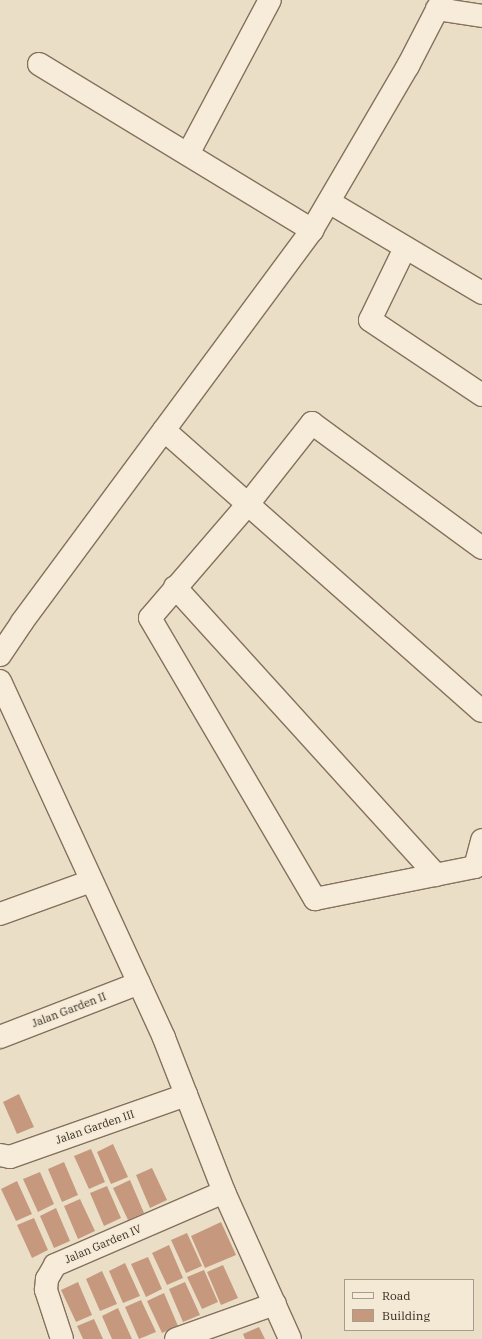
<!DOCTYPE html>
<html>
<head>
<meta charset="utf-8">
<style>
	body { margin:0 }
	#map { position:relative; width:482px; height:1339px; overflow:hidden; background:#ebdec6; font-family:"IBM Plex Serif",serif }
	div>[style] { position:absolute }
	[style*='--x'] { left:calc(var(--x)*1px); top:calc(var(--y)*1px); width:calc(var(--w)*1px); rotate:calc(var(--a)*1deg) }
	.building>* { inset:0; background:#c6997e }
	.roads { filter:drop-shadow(1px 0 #85715d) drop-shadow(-1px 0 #85715d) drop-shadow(0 1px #85715d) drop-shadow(0 -1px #85715d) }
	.minor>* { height:22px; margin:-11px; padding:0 11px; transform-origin:11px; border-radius:11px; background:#f6ecd9 }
	.tertiary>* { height:22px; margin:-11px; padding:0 11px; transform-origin:11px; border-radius:11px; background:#f6ecd9 }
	span { translate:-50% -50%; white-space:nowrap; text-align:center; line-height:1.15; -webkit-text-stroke:3px #f3e9d5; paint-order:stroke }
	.street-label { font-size:11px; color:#362a20 }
	.legend { position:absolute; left:344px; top:1279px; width:130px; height:52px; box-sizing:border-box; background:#f3e9d5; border:1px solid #a79d8d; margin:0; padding:5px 7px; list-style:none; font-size:12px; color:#362a20 }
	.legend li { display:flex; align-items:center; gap:8px; height:20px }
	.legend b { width:20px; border:1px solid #a79d8d }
</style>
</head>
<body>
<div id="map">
	<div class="building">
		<i style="clip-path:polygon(19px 1094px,34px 1127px,17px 1134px,3px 1102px)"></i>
		<i style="clip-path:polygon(113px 1144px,128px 1177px,111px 1184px,97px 1152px)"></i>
		<i style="clip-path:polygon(91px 1149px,105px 1182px,89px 1189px,74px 1156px)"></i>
		<i style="clip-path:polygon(64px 1162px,78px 1195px,62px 1202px,48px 1169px)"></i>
		<i style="clip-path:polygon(152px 1168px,167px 1200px,150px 1208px,136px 1175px)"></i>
		<i style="clip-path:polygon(40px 1172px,54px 1204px,38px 1212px,23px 1179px)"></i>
		<i style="clip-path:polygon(130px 1180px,144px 1213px,128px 1220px,113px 1188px)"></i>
		<i style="clip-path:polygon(17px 1181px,32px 1214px,16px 1221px,1px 1189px)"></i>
		<i style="clip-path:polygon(107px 1186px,121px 1218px,104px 1226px,90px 1193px)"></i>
		<i style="clip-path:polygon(80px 1199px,95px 1231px,78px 1239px,64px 1206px)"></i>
		<i style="clip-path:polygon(56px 1208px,70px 1241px,54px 1248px,40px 1216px)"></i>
		<i style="clip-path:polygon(34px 1218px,48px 1250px,32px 1258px,17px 1225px)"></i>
		<i style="clip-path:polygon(221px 1222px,236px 1255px,205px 1268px,191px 1236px)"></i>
		<i style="clip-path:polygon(187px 1233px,202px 1266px,186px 1273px,171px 1240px)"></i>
		<i style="clip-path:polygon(169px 1245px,183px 1278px,167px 1285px,152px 1253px)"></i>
		<i style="clip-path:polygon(148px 1257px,162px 1289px,146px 1297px,131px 1264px)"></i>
		<i style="clip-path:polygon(125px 1263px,140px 1296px,123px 1303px,109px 1271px)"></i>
		<i style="clip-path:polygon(223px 1265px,238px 1298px,221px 1305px,207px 1272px)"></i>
		<i style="clip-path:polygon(204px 1270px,218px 1302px,202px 1309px,187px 1277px)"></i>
		<i style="clip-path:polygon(102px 1271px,117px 1304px,100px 1311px,86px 1279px)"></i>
		<i style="clip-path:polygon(78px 1282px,92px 1315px,76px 1322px,61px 1290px)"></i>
		<i style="clip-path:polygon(185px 1282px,200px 1315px,183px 1322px,169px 1289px)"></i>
		<i style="clip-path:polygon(164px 1293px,178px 1326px,162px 1333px,147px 1301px)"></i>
		<i style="clip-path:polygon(141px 1300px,156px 1332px,139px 1339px,125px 1307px)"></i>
		<i style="clip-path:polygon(118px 1308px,132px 1339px,112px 1339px,102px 1316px)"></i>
		<i style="clip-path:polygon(94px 1319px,103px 1339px,83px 1339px,77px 1326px)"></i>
		<i style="clip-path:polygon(259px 1327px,265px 1339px,245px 1339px,243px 1334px)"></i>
	</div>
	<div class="roads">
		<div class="minor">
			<i style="--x:437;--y:9;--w:46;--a:8.8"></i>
			<i style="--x:39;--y:64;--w:320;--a:31.3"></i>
			<i style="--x:188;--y:154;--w:174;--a:-62"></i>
			<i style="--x:329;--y:202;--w:178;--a:30.7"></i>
			<i style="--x:405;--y:248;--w:80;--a:115.9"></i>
			<i style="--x:370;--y:320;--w:135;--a:33.8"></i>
			<i style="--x:164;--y:430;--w:424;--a:41.5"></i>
			<i style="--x:482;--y:548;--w:211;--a:-143.7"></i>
			<i style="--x:312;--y:423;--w:103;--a:128.3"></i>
			<i style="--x:248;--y:504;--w:150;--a:130.7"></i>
			<i style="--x:150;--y:618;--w:326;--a:59.6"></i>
			<i style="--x:315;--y:899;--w:163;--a:-11.3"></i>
			<i style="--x:475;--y:867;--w:28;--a:-75"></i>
			<i style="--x:175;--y:587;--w:389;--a:47.8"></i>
			<i style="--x:0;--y:681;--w:393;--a:65.3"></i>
			<i style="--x:164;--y:1038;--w:165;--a:68.7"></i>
			<i style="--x:224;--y:1192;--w:161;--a:65.8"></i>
			<i style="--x:0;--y:914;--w:97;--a:-19.9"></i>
			<i style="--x:0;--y:1037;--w:149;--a:-21.2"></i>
			<i style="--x:0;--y:1155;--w:10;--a:11"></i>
			<i style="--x:10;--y:1157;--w:187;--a:-19.4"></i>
			<i style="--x:62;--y:1339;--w:52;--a:-108.1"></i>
			<i style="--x:46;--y:1290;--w:11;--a:-85"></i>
			<i style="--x:47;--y:1279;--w:16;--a:-60"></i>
			<i style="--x:55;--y:1265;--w:184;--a:-23.4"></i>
			<i style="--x:176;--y:1339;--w:105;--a:-19.5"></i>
		</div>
		<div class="tertiary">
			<i style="--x:0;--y:655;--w:40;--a:-56"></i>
			<i style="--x:22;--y:622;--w:488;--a:-53.5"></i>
			<i style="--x:312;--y:230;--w:190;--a:-59.7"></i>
			<i style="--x:408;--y:66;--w:74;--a:-62.7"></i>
		</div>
	</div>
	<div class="street-label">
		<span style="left:69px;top:1010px;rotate:-21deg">Jalan Garden II</span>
		<span style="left:95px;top:1127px;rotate:-19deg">Jalan Garden III</span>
		<span style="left:103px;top:1244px;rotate:-23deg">Jalan Garden IV</span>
	</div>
	<ul class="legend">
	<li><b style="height:5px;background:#f6ecd9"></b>Road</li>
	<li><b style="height:11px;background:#c6997e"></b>Building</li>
	</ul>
</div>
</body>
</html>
